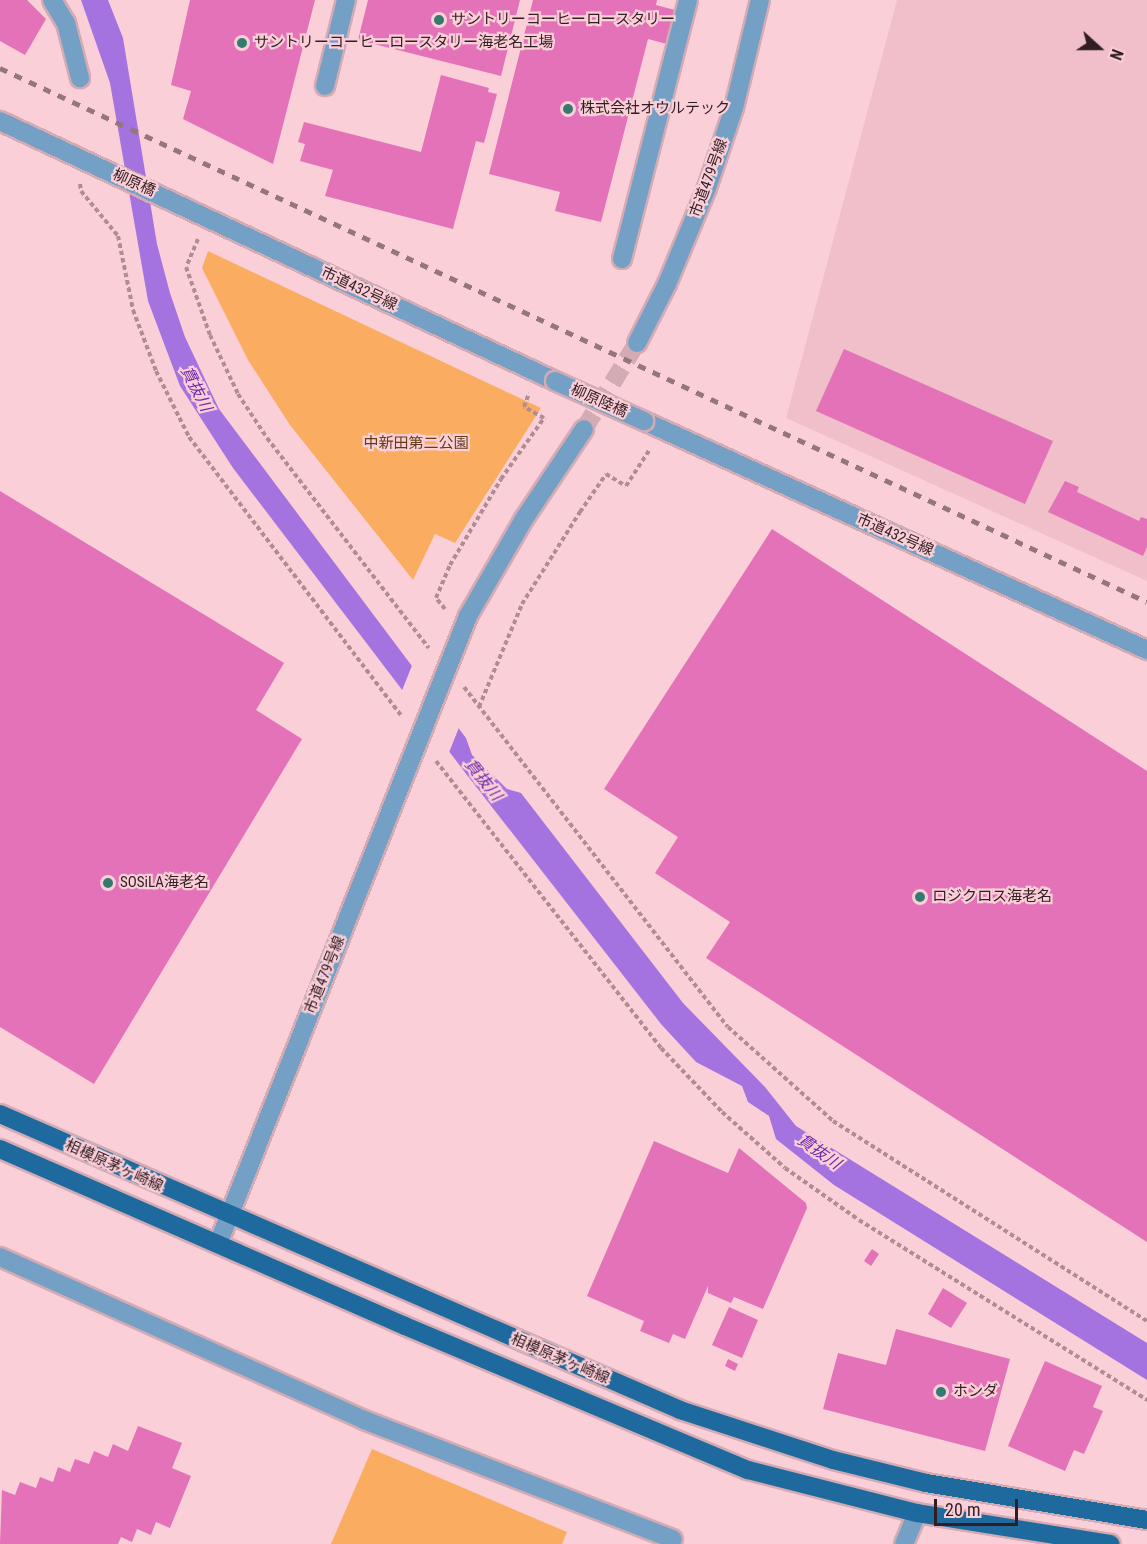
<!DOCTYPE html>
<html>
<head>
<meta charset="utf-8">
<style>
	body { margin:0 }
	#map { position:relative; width:1147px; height:1544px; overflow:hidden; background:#fbcfd8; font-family:"Roboto Condensed","Noto Sans JP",sans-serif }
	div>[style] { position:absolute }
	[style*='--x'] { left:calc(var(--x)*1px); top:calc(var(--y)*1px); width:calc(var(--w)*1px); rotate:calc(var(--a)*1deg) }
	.built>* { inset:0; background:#f0bfc9 }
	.green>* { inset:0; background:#faac60 }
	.water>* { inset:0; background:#a573df }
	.pier>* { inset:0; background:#fbcfd8 }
	.building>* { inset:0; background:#e372b8 }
	.minor-tunnel>* { height:18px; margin-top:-9px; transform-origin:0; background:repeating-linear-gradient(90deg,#d3abb4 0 18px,transparent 0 27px) }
	.path>* { height:4px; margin-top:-2px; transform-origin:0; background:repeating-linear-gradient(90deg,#b08d94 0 4.5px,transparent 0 7.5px) }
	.roads { filter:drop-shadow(2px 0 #d3abb4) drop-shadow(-2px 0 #d3abb4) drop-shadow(0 2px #d3abb4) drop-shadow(0 -2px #d3abb4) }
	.minor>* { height:18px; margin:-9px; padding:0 9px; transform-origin:9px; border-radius:9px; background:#74a0c5 }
	.major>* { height:18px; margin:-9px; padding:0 9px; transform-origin:9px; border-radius:9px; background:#1e6a9e }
	.rail>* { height:4.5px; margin-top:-2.25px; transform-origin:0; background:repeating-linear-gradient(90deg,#96767d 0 8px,transparent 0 16px) }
	.bridges { filter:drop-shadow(2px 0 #d3abb4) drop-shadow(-2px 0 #d3abb4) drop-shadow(0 2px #d3abb4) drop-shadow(0 -2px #d3abb4) }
	.minor-bridge>* { height:18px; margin:-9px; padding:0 9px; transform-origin:9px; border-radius:9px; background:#74a0c5 }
	.dots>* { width:16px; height:16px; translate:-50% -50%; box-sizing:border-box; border:3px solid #fbcfd8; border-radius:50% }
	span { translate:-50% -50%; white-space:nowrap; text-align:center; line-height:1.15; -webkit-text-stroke:4.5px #fbcfd8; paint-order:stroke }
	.poi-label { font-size:15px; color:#311d22 }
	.left { translate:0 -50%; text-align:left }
	.street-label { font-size:15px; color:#311d22 }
	.park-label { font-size:15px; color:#633d14 }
	.water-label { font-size:16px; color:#6d29a9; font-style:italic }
	.north { position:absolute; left:1069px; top:18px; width:60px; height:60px; -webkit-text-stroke:4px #fbcfd8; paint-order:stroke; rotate:111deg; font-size:16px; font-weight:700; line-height:24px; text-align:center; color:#311d22 }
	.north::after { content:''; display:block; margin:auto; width:21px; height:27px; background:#311d22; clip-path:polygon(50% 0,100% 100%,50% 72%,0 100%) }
	.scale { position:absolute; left:934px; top:1499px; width:84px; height:27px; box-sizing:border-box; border:3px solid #311d22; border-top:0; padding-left:8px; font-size:18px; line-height:21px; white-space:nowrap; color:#311d22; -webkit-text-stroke:4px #fbcfd8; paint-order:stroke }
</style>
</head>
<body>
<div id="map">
	<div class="built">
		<i style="clip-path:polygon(897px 0,1147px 0,1147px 581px,786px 418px)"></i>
	</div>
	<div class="green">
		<i style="clip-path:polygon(208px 251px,541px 408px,455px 543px,435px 534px,413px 580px,290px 425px,248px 360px,202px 268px)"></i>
		<i style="clip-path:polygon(372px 1449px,567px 1532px,562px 1544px,331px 1544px)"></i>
	</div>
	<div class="water">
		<i style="clip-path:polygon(81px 0,108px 0,123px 38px,157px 244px,170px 293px,185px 337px,219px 409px,466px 738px,472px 755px,507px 789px,521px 793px,683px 1003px,765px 1087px,796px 1126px,1147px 1343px,1147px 1380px,834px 1185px,776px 1139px,769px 1116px,748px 1102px,742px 1086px,696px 1062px,661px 1024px,467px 775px,233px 468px,180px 386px,148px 301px,110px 83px)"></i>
	</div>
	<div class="pier">
		<i style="clip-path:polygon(413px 663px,460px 725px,448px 755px,401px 693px)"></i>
	</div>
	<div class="building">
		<i style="clip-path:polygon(0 0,27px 0,46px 19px,25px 55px,0 41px)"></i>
		<i style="clip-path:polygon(190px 0,315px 0,273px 164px,183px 119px,191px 91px,171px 85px)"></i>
		<i style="clip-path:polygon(368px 0,520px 0,501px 76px,358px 40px)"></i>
		<i style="clip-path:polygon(533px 0,657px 0,656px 5px,675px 10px,667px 44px,648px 39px,601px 222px,555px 211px,560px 192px,489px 174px)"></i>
		<i style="clip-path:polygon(441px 75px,489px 88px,488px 92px,497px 94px,484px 143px,476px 141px,453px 229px,325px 196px,333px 170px,300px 161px,305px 144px,298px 142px,304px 122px,421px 152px)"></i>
		<i style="clip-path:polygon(844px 349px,1053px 441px,1025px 504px,816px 411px)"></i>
		<i style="clip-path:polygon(1065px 481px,1079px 487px,1077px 492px,1139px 521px,1141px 517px,1147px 519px,1147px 547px,1143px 556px,1048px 512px)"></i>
		<i style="clip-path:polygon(0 491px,284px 663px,256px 710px,302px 739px,94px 1084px,0 1027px)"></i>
		<i style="clip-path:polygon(772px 529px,1147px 771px,1147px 1242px,706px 958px,730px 922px,655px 873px,678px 837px,604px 789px)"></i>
		<i style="clip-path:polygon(654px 1141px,728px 1173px,739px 1148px,806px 1203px,807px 1208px,763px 1309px,734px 1297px,731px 1303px,708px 1293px,708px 1286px,685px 1339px,673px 1334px,669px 1343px,640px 1331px,644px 1321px,587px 1296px)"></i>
		<i style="clip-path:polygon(872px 1249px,879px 1254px,871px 1266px,864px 1261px)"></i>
		<i style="clip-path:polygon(943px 1288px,967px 1303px,951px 1328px,928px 1314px)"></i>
		<i style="clip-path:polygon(729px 1307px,758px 1320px,742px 1358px,712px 1345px)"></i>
		<i style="clip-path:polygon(896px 1329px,1010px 1359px,985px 1451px,823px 1409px,838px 1353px,886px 1365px)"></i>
		<i style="clip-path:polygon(728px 1359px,738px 1364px,735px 1371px,725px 1366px)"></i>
		<i style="clip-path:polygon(1045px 1361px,1102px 1386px,1093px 1407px,1103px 1411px,1084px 1454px,1074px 1450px,1065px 1471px,1008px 1446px)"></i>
		<i style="clip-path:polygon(138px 1426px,182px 1443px,172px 1468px,191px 1476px,170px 1528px,156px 1522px,151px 1535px,137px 1529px,132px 1542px,121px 1537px,118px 1544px,0 1544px,2px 1490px,15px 1495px,20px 1482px,36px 1488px,40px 1477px,53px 1482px,58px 1467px,70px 1472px,75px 1459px,89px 1464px,94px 1451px,108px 1457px,113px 1444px,128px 1451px)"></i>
	</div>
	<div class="minor-tunnel">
		<i style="--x:584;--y:429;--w:101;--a:-58.4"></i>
	</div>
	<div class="path">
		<i style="--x:80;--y:184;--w:7;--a:82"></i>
		<i style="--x:81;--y:191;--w:58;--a:50.6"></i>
		<i style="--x:118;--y:236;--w:76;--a:78.5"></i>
		<i style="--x:133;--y:310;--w:65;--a:69.3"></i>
		<i style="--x:156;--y:371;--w:74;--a:63.4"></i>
		<i style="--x:189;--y:437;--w:352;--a:52.7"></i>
		<i style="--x:198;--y:239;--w:30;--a:113"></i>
		<i style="--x:186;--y:267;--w:72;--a:70.6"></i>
		<i style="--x:210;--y:335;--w:65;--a:64.6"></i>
		<i style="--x:238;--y:394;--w:53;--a:56.6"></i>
		<i style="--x:267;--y:438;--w:265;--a:52.4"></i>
		<i style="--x:445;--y:609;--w:14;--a:-129"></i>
		<i style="--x:436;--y:598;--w:36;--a:-67"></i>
		<i style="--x:450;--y:565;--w:100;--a:-59.3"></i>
		<i style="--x:501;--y:479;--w:75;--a:-54.8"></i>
		<i style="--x:544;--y:418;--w:23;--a:-151"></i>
		<i style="--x:524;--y:407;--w:15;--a:-70"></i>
		<i style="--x:464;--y:687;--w:430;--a:52.2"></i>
		<i style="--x:728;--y:1027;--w:141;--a:41.8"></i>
		<i style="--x:833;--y:1121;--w:372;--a:32.5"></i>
		<i style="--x:479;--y:707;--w:112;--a:-67.3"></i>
		<i style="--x:522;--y:604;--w:109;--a:-57.8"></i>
		<i style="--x:580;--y:512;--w:46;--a:-55.6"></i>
		<i style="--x:606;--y:474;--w:23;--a:31"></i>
		<i style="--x:626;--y:486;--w:44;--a:-57"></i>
		<i style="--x:436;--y:761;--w:365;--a:51.9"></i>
		<i style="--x:661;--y:1048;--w:88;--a:46.4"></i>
		<i style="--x:722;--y:1112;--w:84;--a:41.6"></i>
		<i style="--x:785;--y:1168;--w:90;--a:35.1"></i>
		<i style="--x:859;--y:1220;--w:340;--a:32"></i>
	</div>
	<div class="roads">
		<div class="minor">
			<i style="--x:52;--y:0;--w:27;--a:59"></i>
			<i style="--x:66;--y:23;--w:57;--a:75.7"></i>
			<i style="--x:325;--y:86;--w:89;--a:-76.3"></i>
			<i style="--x:0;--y:121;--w:613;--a:25.1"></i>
			<i style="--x:622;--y:259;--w:267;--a:-75.7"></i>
			<i style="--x:637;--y:343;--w:66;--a:-63"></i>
			<i style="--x:667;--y:284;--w:104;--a:-67.4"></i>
			<i style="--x:707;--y:188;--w:84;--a:-71.4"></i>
			<i style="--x:734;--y:108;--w:111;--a:-76.5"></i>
			<i style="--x:644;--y:421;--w:553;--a:24.48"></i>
			<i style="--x:218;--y:1244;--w:676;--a:-68.29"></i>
			<i style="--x:468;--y:616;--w:112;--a:-60"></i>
			<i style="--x:524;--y:519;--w:108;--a:-56.3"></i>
			<i style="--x:0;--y:1257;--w:399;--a:24.1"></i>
			<i style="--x:364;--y:1420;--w:331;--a:21.1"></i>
			<i style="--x:904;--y:1544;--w:34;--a:-67"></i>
		</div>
		<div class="major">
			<i style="--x:0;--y:1114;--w:742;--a:23.52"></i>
			<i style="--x:680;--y:1410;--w:161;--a:18.1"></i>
			<i style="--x:833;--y:1460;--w:96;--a:13.9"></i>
			<i style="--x:926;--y:1483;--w:224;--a:9.5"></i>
			<i style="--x:0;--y:1149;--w:442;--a:23.6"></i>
			<i style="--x:405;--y:1326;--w:372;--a:22.8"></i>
			<i style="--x:748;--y:1470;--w:174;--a:14.3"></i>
			<i style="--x:917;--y:1513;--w:196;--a:9.1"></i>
		</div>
	</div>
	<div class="rail">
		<i style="--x:0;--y:68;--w:1265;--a:24.96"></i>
	</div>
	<div class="bridges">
		<div class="minor-bridge">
			<i style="--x:555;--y:381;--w:98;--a:24.2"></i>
		</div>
	</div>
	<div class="dots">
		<i style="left:439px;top:20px;background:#347a71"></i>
		<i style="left:242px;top:43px;background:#347a71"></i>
		<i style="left:568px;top:109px;background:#347a71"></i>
		<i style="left:108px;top:883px;background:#347a71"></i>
		<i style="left:920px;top:897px;background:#347a71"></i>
		<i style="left:941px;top:1392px;background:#347a71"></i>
	</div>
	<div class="poi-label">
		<span class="left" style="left:451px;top:20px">サントリーコーヒーロースタリー</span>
		<span class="left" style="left:254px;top:43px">サントリーコーヒーロースタリー海老名工場</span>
		<span class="left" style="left:580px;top:109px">株式会社オウルテック</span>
		<span class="left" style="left:120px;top:883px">SOSiLA海老名</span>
		<span class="left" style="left:932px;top:897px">ロジクロス海老名</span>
		<span class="left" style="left:953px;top:1392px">ホンダ</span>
	</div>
	<div class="street-label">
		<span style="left:709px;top:178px;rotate:-70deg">市道479号線</span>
		<span style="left:134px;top:183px;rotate:24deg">柳原橋</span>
		<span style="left:359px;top:289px;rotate:25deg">市道432号線</span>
		<span style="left:599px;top:401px;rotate:24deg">柳原陸橋</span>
		<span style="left:895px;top:535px;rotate:24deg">市道432号線</span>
		<span style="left:325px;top:975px;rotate:-68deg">市道479号線</span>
		<span style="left:114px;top:1166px;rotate:24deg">相模原茅ヶ崎線</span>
		<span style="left:560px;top:1359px;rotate:23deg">相模原茅ヶ崎線</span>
	</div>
	<div class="park-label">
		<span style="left:416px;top:444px">中新田第二公園</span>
	</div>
	<div class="water-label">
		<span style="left:196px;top:389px;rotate:63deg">貫抜川</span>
		<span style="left:483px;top:780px;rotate:51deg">貫抜川</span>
		<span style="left:819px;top:1152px;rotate:35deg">貫抜川</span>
	</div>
	<div class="north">N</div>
	<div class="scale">20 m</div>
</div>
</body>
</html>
